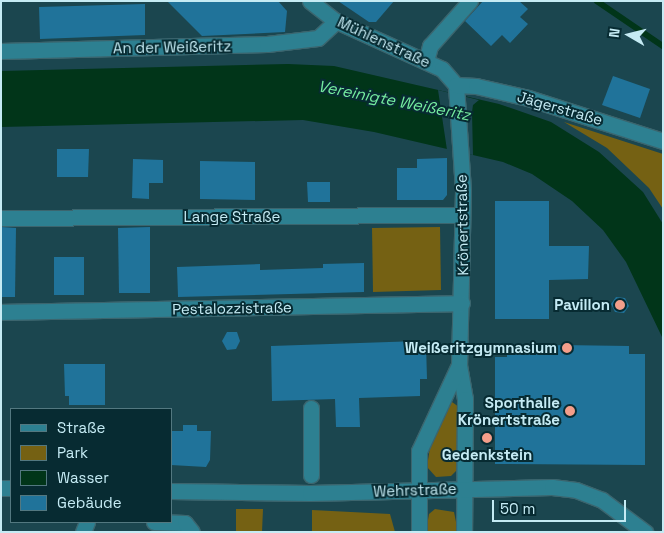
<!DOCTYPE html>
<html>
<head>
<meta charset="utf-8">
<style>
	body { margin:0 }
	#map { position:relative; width:664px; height:533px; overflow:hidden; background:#1b464f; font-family:"Space Grotesk",sans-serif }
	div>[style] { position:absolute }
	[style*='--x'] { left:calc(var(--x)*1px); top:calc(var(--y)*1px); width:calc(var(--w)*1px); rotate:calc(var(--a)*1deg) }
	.green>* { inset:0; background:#756113 }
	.water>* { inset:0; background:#013519 }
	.pier>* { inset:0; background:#1b464f }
	.stream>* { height:5.5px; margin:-2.75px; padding:0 2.75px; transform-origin:2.75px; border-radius:2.75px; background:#013519 }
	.building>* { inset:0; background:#20739a }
	.roads { filter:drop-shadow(1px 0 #3b656e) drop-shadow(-1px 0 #3b656e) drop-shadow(0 1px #3b656e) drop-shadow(0 -1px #3b656e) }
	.minor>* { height:15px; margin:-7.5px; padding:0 7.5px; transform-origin:7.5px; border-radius:7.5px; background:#2d8091 }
	.dots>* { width:14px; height:14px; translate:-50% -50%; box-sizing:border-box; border:2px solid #072b32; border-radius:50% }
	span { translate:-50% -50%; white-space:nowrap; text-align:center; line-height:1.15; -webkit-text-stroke:4px #072b32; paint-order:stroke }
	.street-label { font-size:15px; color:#c5ebf4 }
	.poi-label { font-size:15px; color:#c5ebf4; font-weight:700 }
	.right { translate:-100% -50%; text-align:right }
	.water-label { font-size:16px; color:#75eb9f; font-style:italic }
	.frame { position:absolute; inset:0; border:2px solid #c5ebf4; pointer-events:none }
	.legend { position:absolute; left:10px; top:408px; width:162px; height:115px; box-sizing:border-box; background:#072b32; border:1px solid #537880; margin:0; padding:6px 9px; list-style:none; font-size:15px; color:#c5ebf4 }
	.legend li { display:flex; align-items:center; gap:10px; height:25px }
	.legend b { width:25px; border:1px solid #537880 }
	.north { position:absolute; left:604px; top:10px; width:50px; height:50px; -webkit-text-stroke:4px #072b32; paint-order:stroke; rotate:278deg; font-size:14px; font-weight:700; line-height:20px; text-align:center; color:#c5ebf4 }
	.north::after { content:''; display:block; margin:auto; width:18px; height:22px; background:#c5ebf4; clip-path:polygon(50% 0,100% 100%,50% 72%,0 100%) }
	.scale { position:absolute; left:492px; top:500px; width:134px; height:22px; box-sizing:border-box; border:2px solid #c5ebf4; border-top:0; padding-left:6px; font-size:15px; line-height:18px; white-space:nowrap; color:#c5ebf4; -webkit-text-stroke:4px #072b32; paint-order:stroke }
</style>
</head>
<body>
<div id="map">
	<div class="green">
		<i style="clip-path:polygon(564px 122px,663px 154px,663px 209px,649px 188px,607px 148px)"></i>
		<i style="clip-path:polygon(440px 227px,441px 290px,373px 292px,372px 228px)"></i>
		<i style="clip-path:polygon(452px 402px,459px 407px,458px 469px,451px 476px,436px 477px,427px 467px,432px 434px,446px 405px)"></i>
		<i style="clip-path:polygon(236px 509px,263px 509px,262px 532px,236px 532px)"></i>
		<i style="clip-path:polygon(435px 509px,454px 512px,458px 532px,426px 532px,429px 514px)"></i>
		<i style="clip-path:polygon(312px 510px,390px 514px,395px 532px,312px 532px)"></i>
	</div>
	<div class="water">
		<i style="clip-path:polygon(288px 64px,334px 66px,499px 104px,551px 122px,599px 152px,643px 192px,663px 224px,663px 339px,626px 262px,603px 230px,572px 201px,532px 174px,503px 162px,374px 132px,303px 120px,1px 127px,1px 71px)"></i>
	</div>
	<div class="pier">
		<i style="clip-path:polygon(438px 90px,479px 100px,473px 105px,472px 112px,473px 155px,447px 150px)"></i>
	</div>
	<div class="stream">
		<i style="--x:597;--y:1;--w:80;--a:34.3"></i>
	</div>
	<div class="building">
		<i style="clip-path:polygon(167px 1px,278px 1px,287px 11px,285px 32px,202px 36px)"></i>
		<i style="clip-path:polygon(338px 1px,394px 1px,376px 22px,369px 22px)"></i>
		<i style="clip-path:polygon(483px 1px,519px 1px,528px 9px,520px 17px,528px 24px,510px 43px,502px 35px,491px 46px,465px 21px)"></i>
		<i style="clip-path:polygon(145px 4px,145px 35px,40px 39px,39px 7px)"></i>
		<i style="clip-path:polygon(613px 76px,650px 89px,640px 118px,602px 105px)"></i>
		<i style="clip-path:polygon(57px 149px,89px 149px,88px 177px,57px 177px)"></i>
		<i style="clip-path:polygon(447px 158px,447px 195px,443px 200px,397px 200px,397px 168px,417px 168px,417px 159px)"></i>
		<i style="clip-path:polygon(133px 159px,163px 160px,163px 183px,149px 183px,149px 199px,132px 198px)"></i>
		<i style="clip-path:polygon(200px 161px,255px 162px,255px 200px,200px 199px)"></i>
		<i style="clip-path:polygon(307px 182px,330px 182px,330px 202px,308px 202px)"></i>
		<i style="clip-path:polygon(495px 201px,549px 201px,549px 246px,589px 246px,588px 279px,549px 280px,549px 319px,495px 319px)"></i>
		<i style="clip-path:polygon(1px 227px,16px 228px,15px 297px,1px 297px)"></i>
		<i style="clip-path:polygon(150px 227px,150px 293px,119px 293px,118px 228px)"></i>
		<i style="clip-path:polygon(54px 257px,84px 257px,84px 295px,54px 295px)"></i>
		<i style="clip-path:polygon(364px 263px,364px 292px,178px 297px,177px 267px,260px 264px,260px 270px,323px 268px,323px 264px)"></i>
		<i style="clip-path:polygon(616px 297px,625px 298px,629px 306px,624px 313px,615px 312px,611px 304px)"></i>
		<i style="clip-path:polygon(227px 332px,237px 332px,240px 341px,236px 349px,227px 350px,222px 341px)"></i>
		<i style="clip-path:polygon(419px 341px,419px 345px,426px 344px,427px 379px,420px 379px,420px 396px,359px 398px,360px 427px,336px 427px,335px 399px,272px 401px,271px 346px)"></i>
		<i style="clip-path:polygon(561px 345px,629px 346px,629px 354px,645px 354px,645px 465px,495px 464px,495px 357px,507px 357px,507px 352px,551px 352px,551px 346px)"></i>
		<i style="clip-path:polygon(64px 364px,105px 364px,105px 405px,69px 405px,69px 396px,65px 396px)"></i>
		<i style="clip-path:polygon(183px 425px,197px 425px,197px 431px,211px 431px,210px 460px,206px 467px,171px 465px,171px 431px,183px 431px)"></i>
	</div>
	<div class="roads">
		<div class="minor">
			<i style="--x:310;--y:1;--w:33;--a:38"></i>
			<i style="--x:336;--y:21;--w:116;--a:24.4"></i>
			<i style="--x:442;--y:69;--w:21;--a:49"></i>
			<i style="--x:1;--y:51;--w:266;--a:-1.5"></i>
			<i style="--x:267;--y:44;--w:51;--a:-6.7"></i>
			<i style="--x:318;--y:38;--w:25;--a:-43"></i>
			<i style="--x:426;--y:61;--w:16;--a:-75"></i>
			<i style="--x:430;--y:46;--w:60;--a:-48.4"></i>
			<i style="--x:456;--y:85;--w:106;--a:86.2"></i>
			<i style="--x:463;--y:191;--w:174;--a:91.3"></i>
			<i style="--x:459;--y:365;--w:35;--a:80"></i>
			<i style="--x:465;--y:399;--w:133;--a:90.4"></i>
			<i style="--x:456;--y:85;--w:20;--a:3"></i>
			<i style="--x:476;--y:86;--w:53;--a:13"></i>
			<i style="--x:528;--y:98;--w:142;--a:17.7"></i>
			<i style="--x:1;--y:218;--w:461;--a:-0.4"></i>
			<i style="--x:1;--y:312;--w:461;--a:-1.1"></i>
			<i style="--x:311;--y:475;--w:67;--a:-90"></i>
			<i style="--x:1;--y:488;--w:10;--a:0"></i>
			<i style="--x:171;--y:491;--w:139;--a:0.8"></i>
			<i style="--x:310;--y:493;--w:242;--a:-1.4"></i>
			<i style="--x:552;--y:487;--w:24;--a:7"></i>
			<i style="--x:576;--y:490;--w:28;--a:21"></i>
			<i style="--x:602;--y:500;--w:54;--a:36.7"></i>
			<i style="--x:154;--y:522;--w:31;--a:2"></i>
			<i style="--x:185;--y:523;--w:11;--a:52"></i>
			<i style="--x:83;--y:532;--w:11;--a:-68"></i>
			<i style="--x:419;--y:532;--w:81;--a:-90"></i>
			<i style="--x:419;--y:451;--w:95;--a:-65.1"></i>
		</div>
	</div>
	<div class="dots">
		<i style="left:620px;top:305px;background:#f49e8a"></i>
		<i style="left:567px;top:348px;background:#f49e8a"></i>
		<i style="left:570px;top:411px;background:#f49e8a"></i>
		<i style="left:487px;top:438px;background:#f49e8a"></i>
	</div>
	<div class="street-label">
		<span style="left:384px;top:42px;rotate:25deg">Mühlenstraße</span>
		<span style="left:172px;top:47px;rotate:-1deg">An der Weißeritz</span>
		<span style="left:560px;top:108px;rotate:16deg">Jägerstraße</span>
		<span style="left:232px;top:217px">Lange Straße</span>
		<span style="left:462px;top:225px;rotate:-91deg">Krönertstraße</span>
		<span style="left:232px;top:308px;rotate:-1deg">Pestalozzistraße</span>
		<span style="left:415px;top:490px;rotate:-2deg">Wehrstraße</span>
	</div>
	<div class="poi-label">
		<span class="right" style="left:610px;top:305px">Pavillon</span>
		<span class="right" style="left:557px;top:348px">Weißeritzgymnasium</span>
		<span class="right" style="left:560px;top:411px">Sporthalle<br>Krönertstraße</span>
		<span style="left:487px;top:455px">Gedenkstein</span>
	</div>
	<div class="water-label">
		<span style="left:394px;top:101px;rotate:11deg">Vereinigte Weißeritz</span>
	</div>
	<div class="frame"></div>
	<ul class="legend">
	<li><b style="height:6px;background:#2d8091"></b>Straße</li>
	<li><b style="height:14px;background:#756113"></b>Park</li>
	<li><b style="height:14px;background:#013519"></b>Wasser</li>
	<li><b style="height:14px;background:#20739a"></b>Gebäude</li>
	</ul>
	<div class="north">N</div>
	<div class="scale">50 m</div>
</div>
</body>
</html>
